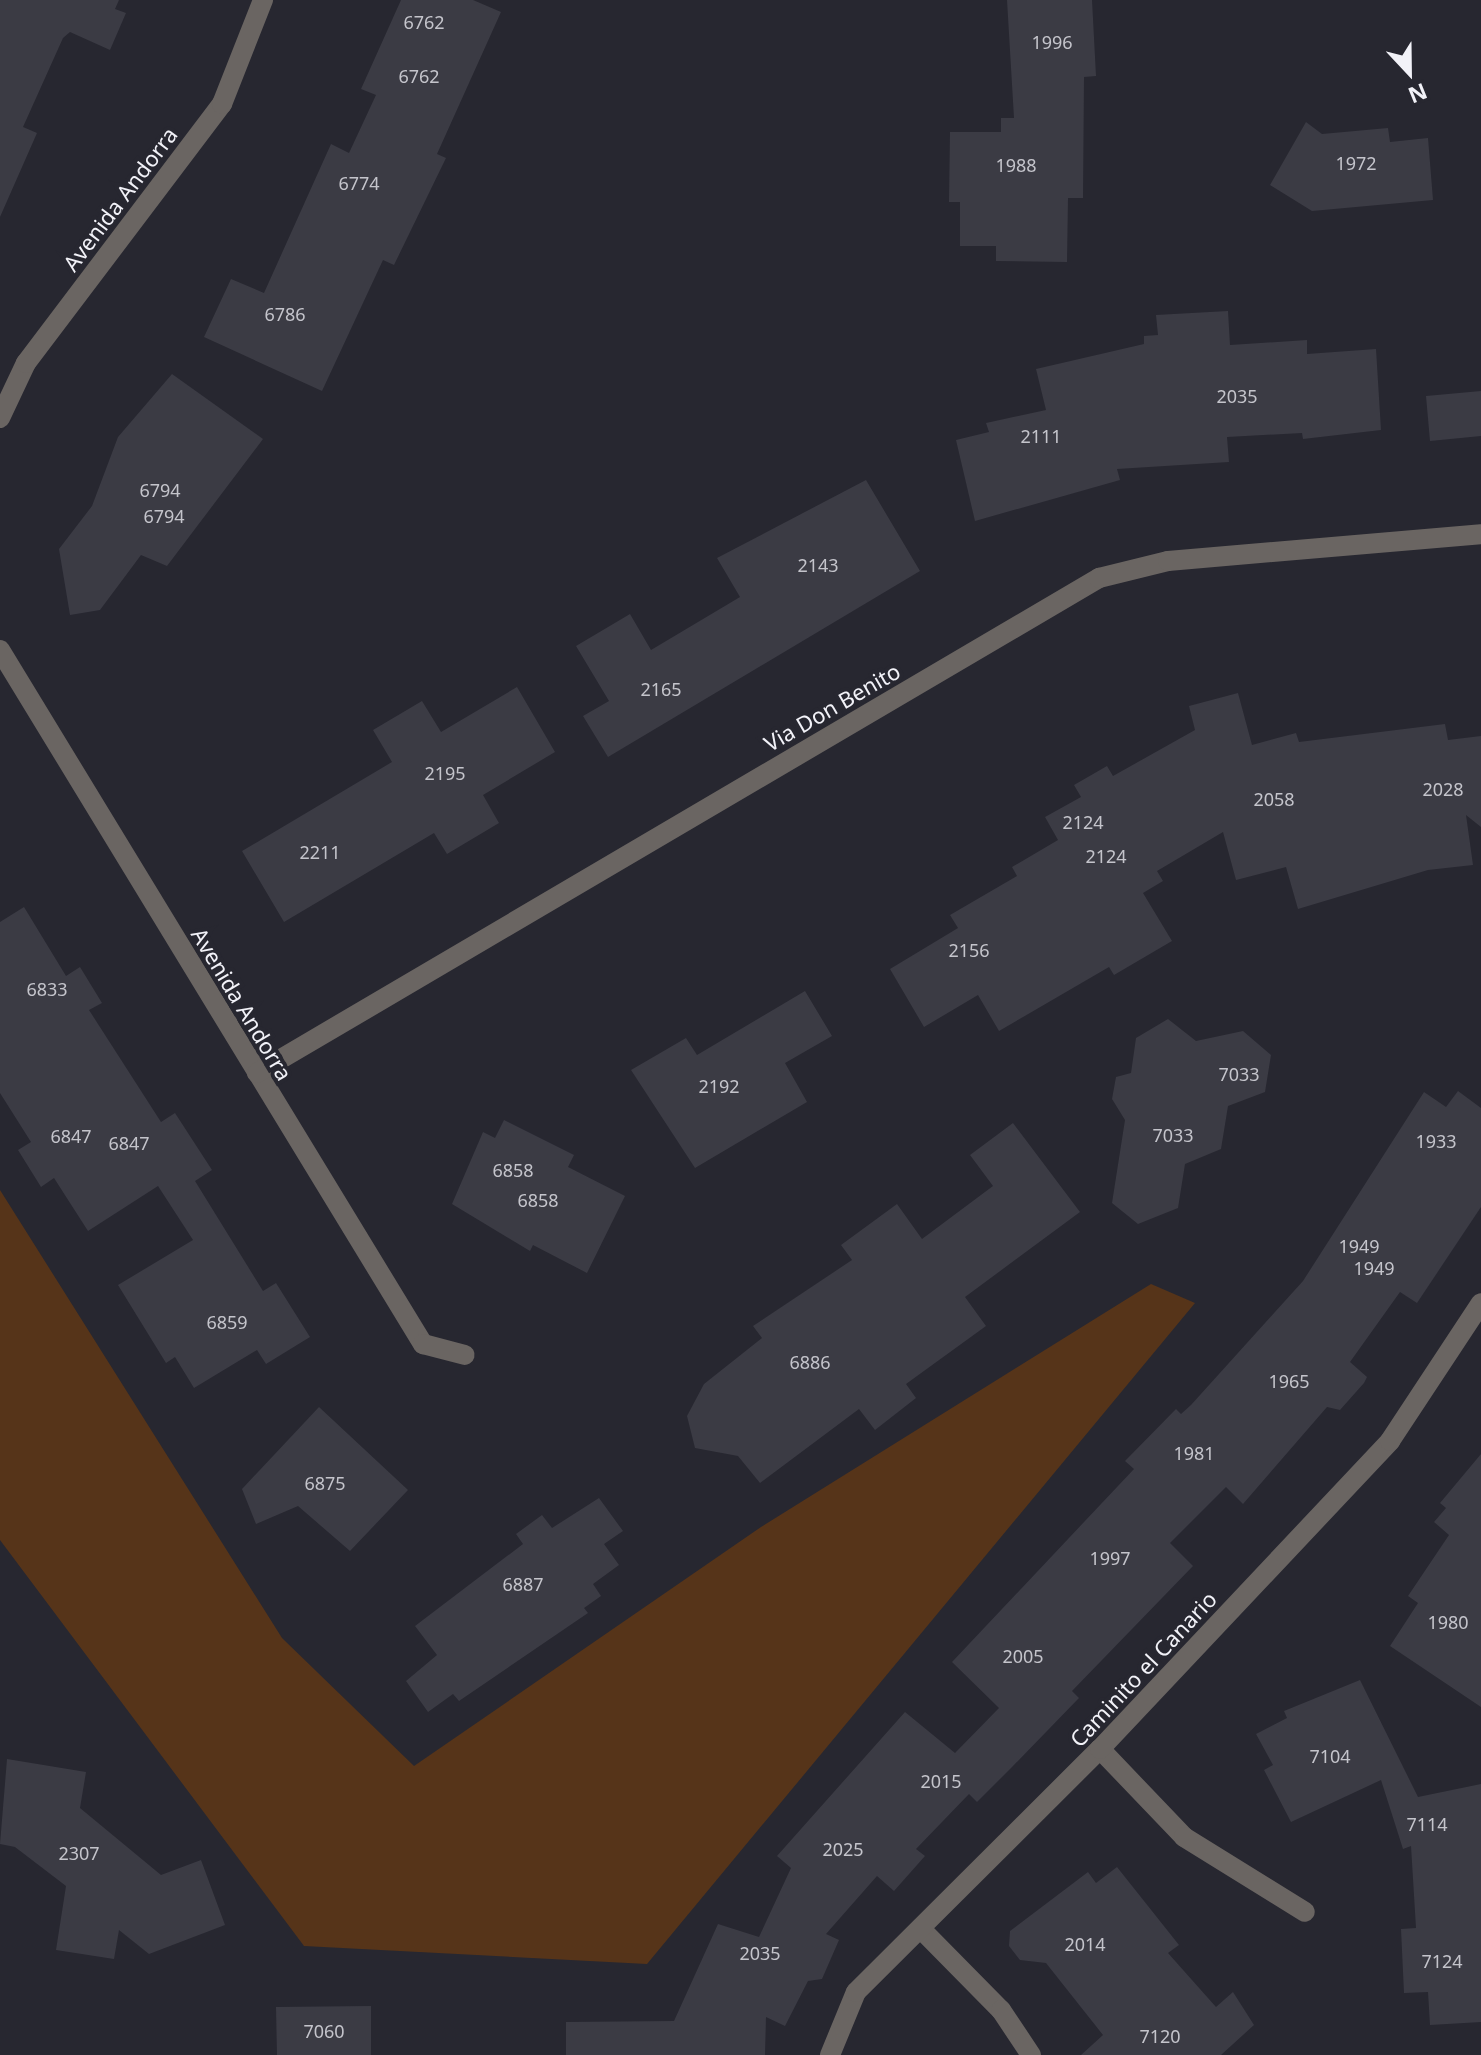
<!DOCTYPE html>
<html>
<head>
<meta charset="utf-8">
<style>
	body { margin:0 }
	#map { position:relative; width:1481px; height:2055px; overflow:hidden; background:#272730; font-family:"Noto Sans",sans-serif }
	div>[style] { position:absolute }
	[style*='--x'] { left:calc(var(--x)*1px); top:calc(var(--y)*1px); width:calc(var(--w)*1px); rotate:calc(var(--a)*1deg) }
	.green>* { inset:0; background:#563419 }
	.building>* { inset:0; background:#3b3b44 }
	.minor>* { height:20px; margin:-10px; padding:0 10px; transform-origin:10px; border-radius:10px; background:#6a6562 }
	span { translate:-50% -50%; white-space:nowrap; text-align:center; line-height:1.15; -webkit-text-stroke:8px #272730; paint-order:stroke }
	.number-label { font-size:18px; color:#c4c4cb }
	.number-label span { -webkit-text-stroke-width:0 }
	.street-label { font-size:22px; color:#f2f2f8 }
	.north { position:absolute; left:1369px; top:32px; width:80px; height:80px; -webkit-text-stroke:6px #272730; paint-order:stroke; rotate:158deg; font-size:22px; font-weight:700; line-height:32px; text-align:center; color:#f2f2f8 }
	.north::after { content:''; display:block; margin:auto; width:28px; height:36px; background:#f2f2f8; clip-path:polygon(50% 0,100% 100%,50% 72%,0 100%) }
</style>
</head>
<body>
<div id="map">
	<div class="green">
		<i style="clip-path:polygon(0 1190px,282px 1638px,414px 1766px,761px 1527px,1151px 1284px,1195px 1303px,647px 1964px,304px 1946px,0 1540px)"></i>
	</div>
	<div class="building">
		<i style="clip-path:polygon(0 0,119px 0,115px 9px,126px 13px,110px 50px,70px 32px,63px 38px,23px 127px,37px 133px,0 217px)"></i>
		<i style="clip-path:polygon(401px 0,473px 0,501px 12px,437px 154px,446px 158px,394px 265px,383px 260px,322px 391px,204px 337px,231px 279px,264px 293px,331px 144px,349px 153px,376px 95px,361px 89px)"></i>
		<i style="clip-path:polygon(1007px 0,1092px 0,1096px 76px,1084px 77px,1083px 198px,1068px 198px,1067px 262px,996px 261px,996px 246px,960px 246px,960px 202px,949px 202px,950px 132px,1001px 132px,1001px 118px,1014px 118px)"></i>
		<i style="clip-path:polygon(1306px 122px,1322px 134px,1388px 128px,1390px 142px,1428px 138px,1433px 200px,1312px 211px,1270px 185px)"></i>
		<i style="clip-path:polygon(1228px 311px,1230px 345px,1307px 340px,1307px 354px,1376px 349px,1381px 430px,1303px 439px,1302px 433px,1227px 437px,1229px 462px,1117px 469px,1120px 480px,975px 521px,956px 440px,989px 432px,986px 423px,1046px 410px,1036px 369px,1144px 344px,1144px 336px,1158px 335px,1156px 315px)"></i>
		<i style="clip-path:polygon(172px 374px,263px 439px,167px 566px,141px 555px,100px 610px,70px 615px,59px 549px,92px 506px,118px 437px)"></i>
		<i style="clip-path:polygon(1481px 391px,1481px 436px,1430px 441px,1426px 396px)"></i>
		<i style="clip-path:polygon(866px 480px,920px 571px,608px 757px,583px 716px,609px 701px,576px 646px,630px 614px,651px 650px,740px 597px,717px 558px)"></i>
		<i style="clip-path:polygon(517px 687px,555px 752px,483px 795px,499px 823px,447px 854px,434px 833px,284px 922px,242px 851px,392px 762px,373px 730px,422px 701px,441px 732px)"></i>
		<i style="clip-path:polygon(1238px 693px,1252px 745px,1296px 733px,1299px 742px,1445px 724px,1448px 740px,1481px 736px,1481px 827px,1466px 815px,1473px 865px,1428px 870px,1298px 909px,1286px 867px,1236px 880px,1223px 832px,1157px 871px,1163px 881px,1143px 893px,1172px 941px,1114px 975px,1109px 967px,999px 1031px,978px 995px,924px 1027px,890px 969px,958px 928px,950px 915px,1017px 876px,1012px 867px,1058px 840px,1045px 817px,1081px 797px,1074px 785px,1107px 766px,1113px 776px,1195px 730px,1189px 706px)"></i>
		<i style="clip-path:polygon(24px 907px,66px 976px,80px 967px,102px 1003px,89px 1010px,161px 1122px,175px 1113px,212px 1170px,195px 1181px,263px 1291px,276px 1283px,310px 1337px,266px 1364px,257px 1350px,194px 1388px,175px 1357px,166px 1363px,118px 1285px,193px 1240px,158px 1186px,88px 1231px,54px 1178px,41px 1187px,18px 1150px,31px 1142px,0 1093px,0 922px)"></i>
		<i style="clip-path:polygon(805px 991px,832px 1036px,785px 1063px,807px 1102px,695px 1168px,631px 1070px,686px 1038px,697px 1055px)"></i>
		<i style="clip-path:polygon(1168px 1019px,1196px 1041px,1243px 1031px,1271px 1055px,1265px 1092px,1228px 1106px,1221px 1149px,1185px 1164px,1178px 1208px,1138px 1224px,1112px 1203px,1125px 1120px,1112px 1099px,1116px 1077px,1131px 1073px,1136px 1038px)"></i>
		<i style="clip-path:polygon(1458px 1091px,1481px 1108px,1481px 1207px,1417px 1303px,1400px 1292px,1350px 1362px,1367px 1377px,1364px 1383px,1340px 1410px,1327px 1407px,1243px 1504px,1226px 1487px,1170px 1543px,1193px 1566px,1072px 1691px,1079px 1698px,1012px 1767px,977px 1802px,969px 1794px,916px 1849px,925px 1856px,894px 1891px,877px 1876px,826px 1934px,839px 1940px,822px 1979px,808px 1981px,785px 2026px,766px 2017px,765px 2055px,566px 2055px,566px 2022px,674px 2021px,718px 1924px,759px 1937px,791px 1868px,777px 1856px,905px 1712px,955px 1753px,999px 1708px,952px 1662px,1134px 1469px,1125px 1461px,1176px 1409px,1181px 1414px,1191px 1405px,1303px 1281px,1424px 1092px,1446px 1107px)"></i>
		<i style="clip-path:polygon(504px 1120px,574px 1155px,568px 1167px,625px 1196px,587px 1273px,533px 1245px,530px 1251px,452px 1204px,483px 1132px,495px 1138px)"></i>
		<i style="clip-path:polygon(1013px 1123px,1080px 1212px,965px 1297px,986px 1326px,906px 1384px,916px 1398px,875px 1430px,859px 1409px,760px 1483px,738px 1456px,695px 1448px,687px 1416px,704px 1384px,762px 1338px,753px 1326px,852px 1260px,841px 1245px,897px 1204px,922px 1239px,993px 1186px,970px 1155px)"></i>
		<i style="clip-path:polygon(319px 1407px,408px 1490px,350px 1551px,298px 1506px,256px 1524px,242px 1489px)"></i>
		<i style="clip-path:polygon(1481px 1454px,1481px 1707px,1390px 1646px,1418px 1603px,1408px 1596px,1449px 1535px,1434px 1522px,1446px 1508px,1440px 1503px)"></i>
		<i style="clip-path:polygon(599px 1498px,623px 1531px,604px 1544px,619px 1565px,593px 1584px,601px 1596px,584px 1608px,588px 1613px,459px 1701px,453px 1694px,428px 1712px,406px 1681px,437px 1655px,415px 1626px,523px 1544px,516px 1534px,542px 1515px,552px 1528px)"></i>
		<i style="clip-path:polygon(1360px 1680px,1418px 1797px,1481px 1784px,1481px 2022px,1430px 2025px,1428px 1992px,1404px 1993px,1401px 1929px,1416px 1928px,1411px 1846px,1403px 1849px,1381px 1780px,1291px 1822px,1264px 1770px,1273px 1765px,1256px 1734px,1287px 1718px,1284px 1711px)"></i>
		<i style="clip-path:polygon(7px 1759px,86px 1772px,80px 1808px,161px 1875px,201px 1860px,225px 1925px,149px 1954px,119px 1930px,114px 1959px,56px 1950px,66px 1886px,15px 1847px,0 1844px)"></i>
		<i style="clip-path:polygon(1117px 1867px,1179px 1945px,1168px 1953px,1216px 2007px,1233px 1992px,1254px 2025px,1221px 2055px,1081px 2055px,1103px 2035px,1046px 1963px,1020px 1960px,1009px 1946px,1010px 1931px,1088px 1872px,1096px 1883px)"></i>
		<i style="clip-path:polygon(371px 2006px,371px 2055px,277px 2055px,276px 2007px)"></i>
	</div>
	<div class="minor">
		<i style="--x:0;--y:418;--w:61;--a:-64.7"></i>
		<i style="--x:26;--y:363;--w:325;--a:-52.9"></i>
		<i style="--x:222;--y:104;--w:112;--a:-68.5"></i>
		<i style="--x:0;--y:650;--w:813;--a:58.64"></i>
		<i style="--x:423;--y:1344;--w:43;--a:14.7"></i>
		<i style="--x:257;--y:1073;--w:977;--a:-30.45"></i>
		<i style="--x:1099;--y:578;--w:71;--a:-13.8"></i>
		<i style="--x:1168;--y:561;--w:314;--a:-4.9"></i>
		<i style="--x:1100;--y:1749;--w:122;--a:46.3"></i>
		<i style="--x:1184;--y:1837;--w:142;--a:31.8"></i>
		<i style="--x:921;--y:1929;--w:114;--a:45.4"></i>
		<i style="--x:1001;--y:2010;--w:54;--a:56.3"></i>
		<i style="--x:830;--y:2055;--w:68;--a:-67.6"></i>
		<i style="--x:856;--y:1992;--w:344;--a:-44.9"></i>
		<i style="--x:1100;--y:1749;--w:423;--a:-46.7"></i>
		<i style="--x:1390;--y:1441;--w:165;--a:-56.6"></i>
	</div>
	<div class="number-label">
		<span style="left:424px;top:22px">6762</span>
		<span style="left:1052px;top:42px">1996</span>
		<span style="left:419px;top:76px">6762</span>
		<span style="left:1356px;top:163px">1972</span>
		<span style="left:1016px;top:165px">1988</span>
		<span style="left:359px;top:183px">6774</span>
		<span style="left:285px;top:314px">6786</span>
		<span style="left:1237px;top:396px">2035</span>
		<span style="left:1041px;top:436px">2111</span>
		<span style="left:160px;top:490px">6794</span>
		<span style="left:164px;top:516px">6794</span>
		<span style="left:818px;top:565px">2143</span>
		<span style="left:661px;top:689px">2165</span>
		<span style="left:445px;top:773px">2195</span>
		<span style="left:1443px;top:789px">2028</span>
		<span style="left:1274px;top:799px">2058</span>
		<span style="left:1083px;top:822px">2124</span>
		<span style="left:320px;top:852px">2211</span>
		<span style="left:1106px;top:856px">2124</span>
		<span style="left:969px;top:950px">2156</span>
		<span style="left:47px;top:989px">6833</span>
		<span style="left:1239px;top:1074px">7033</span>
		<span style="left:719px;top:1086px">2192</span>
		<span style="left:1173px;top:1135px">7033</span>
		<span style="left:71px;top:1136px">6847</span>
		<span style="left:1436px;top:1141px">1933</span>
		<span style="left:129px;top:1143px">6847</span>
		<span style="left:513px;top:1170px">6858</span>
		<span style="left:538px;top:1200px">6858</span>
		<span style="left:1359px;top:1246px">1949</span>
		<span style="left:1374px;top:1268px">1949</span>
		<span style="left:227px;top:1322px">6859</span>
		<span style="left:810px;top:1362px">6886</span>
		<span style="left:1289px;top:1381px">1965</span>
		<span style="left:1194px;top:1453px">1981</span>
		<span style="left:325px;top:1483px">6875</span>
		<span style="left:1110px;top:1558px">1997</span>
		<span style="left:523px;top:1584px">6887</span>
		<span style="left:1448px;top:1622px">1980</span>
		<span style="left:1023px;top:1656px">2005</span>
		<span style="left:1330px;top:1756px">7104</span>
		<span style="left:941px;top:1781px">2015</span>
		<span style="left:1427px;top:1824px">7114</span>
		<span style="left:843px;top:1849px">2025</span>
		<span style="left:79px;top:1853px">2307</span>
		<span style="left:1085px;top:1944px">2014</span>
		<span style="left:760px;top:1953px">2035</span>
		<span style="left:1442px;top:1961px">7124</span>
		<span style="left:324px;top:2031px">7060</span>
		<span style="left:1160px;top:2036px">7120</span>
	</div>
	<div class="street-label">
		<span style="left:120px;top:199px;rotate:-53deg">Avenida Andorra</span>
		<span style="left:832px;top:707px;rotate:-30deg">Via Don Benito</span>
		<span style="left:242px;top:1004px;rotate:59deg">Avenida Andorra</span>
		<span style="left:1143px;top:1669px;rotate:-47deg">Caminito el Canario</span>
	</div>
	<div class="north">N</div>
</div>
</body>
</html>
